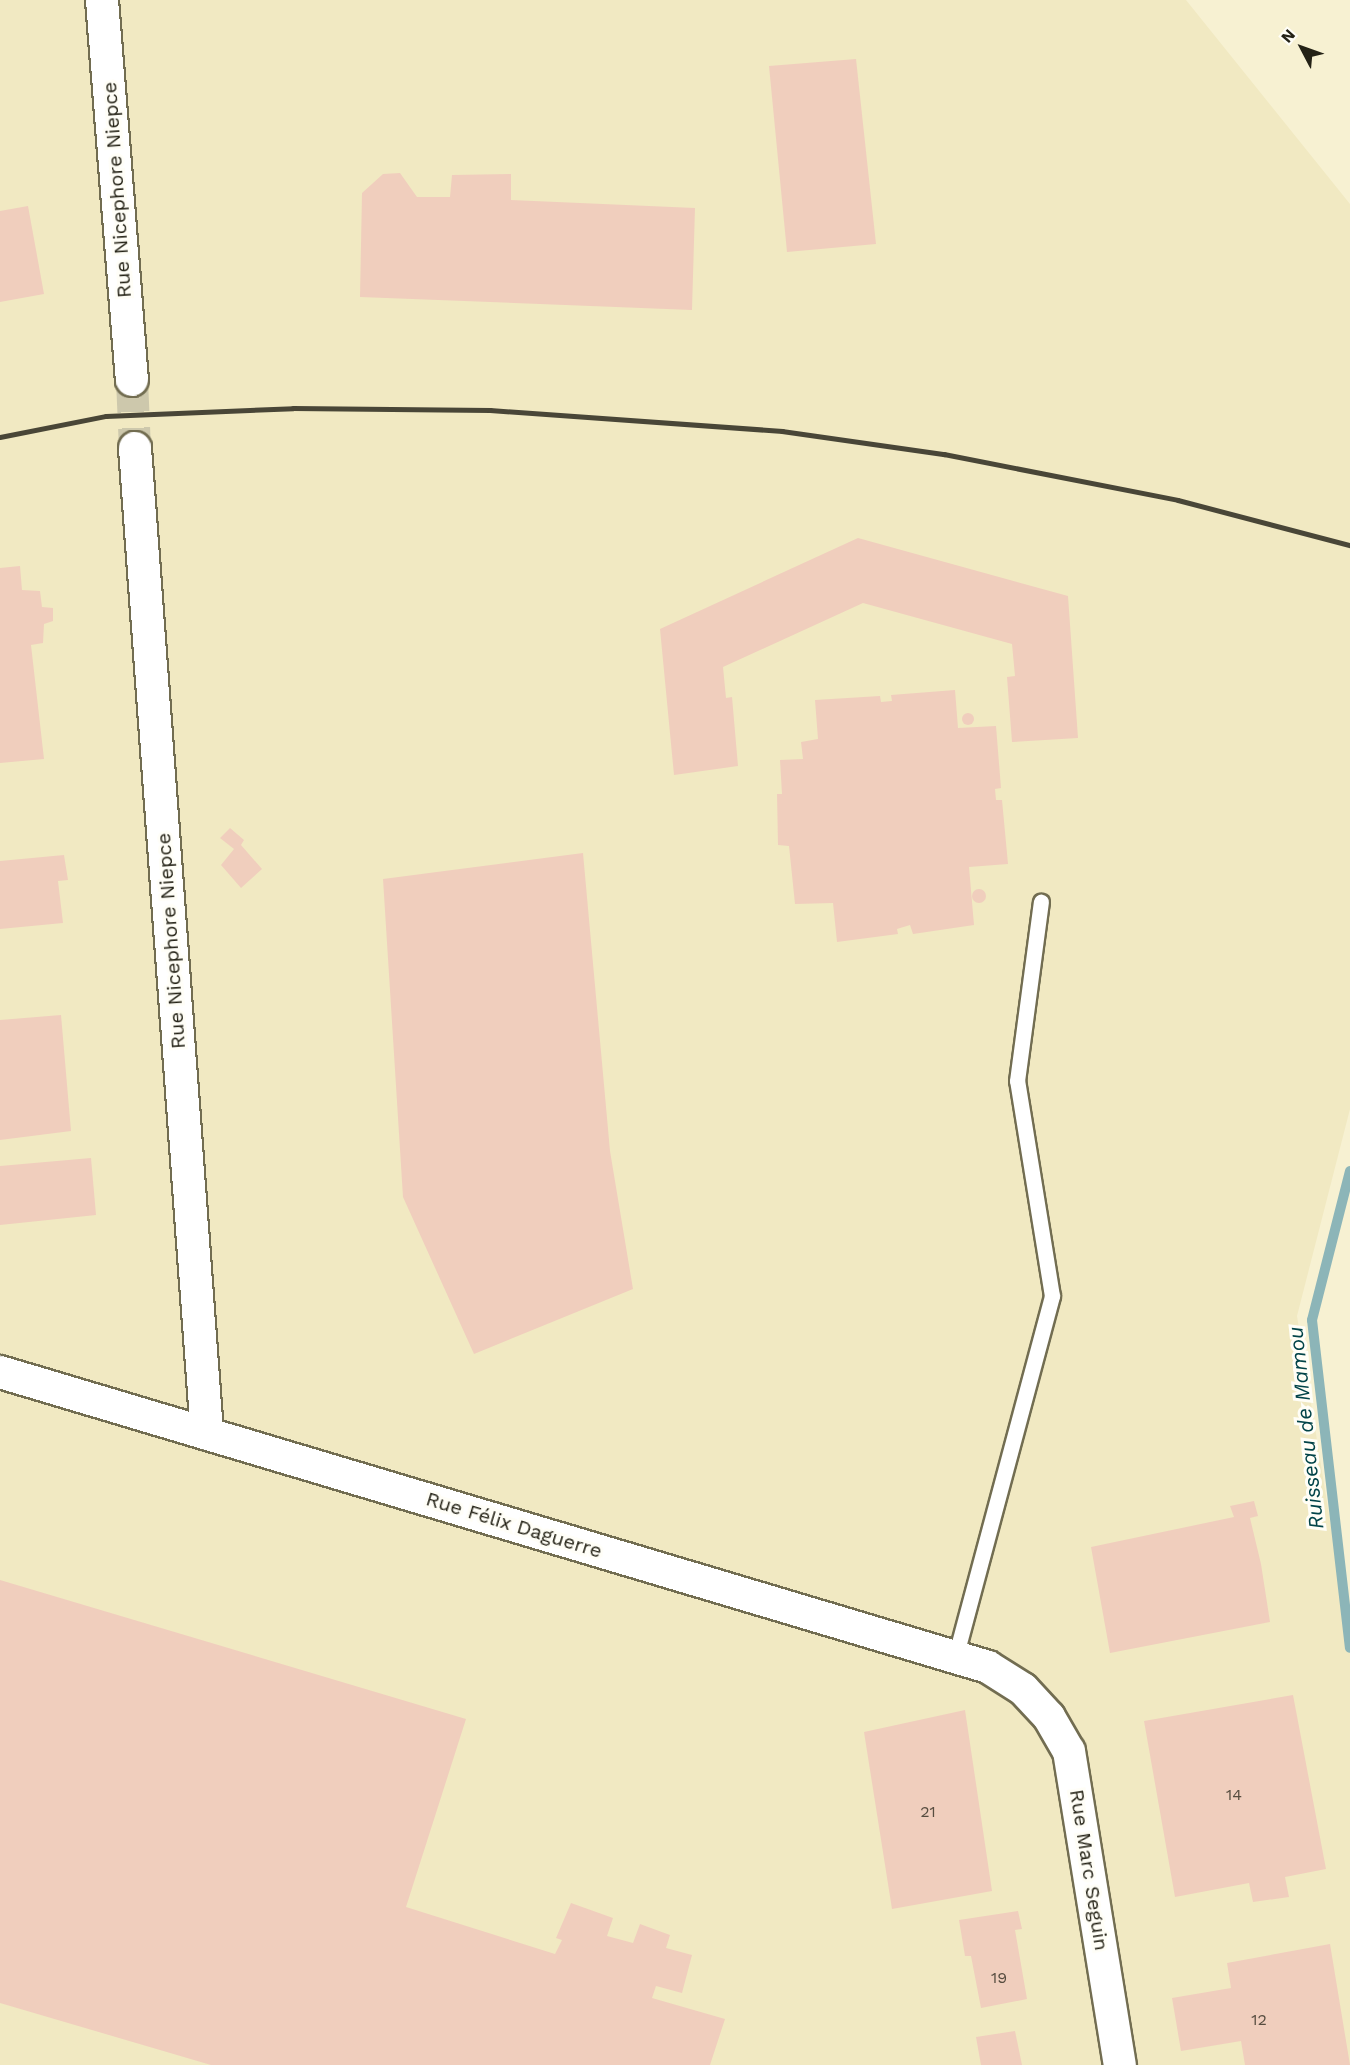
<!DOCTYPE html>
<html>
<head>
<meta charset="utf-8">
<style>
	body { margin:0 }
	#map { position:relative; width:1350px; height:2065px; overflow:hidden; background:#f7f1d2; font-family:"Work Sans",sans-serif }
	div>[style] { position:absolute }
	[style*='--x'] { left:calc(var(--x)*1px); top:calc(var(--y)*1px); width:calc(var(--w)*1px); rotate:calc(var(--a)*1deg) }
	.built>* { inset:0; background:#f1e9c2 }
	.stream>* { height:10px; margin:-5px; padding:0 5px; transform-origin:5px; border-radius:5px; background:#8cb5b8 }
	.building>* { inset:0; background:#f0cebd }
	.round { border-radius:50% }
	.street-tunnel>* { height:32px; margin-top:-16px; transform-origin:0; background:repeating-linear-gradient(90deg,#cdc8ac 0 32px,transparent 0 48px) }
	.roads { filter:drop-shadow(2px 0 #726d51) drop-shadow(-2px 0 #726d51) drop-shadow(0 2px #726d51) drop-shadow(0 -2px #726d51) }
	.lane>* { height:15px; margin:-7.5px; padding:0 7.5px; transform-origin:7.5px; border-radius:7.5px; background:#fff }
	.street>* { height:32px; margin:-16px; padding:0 16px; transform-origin:16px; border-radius:16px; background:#fff }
	.rail>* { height:4.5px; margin:-2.25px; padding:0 2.25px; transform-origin:2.25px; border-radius:2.25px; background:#494637 }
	span { translate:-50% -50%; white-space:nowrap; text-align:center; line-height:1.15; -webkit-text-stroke:6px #fffef7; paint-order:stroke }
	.number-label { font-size:16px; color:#574d40 }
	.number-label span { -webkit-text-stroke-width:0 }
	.street-label { font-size:20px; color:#242216 }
	.water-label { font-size:21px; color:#014348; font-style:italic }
	.north { position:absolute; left:1272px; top:18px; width:60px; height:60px; -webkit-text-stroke:4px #fffef7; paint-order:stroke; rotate:311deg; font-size:16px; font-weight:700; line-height:24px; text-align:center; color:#242216 }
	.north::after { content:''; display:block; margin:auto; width:21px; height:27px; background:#242216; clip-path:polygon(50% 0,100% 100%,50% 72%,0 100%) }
</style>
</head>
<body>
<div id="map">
	<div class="built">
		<i style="clip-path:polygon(0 0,1186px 0,1350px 204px,1350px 1109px,1297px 1316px,1350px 1645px,1350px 2065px,0 2065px)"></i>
	</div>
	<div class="stream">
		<i style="--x:1350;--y:1171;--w:154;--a:104.3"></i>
		<i style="--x:1312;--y:1320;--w:330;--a:83.4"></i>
	</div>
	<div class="building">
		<i style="clip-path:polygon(856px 59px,876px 244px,787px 252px,769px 66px)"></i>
		<i style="clip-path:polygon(400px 173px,417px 197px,450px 197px,452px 175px,511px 174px,511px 200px,695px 208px,692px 310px,360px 297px,362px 193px,383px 174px)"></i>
		<i style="clip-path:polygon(28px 206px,44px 294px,0 302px,0 211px)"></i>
		<i style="clip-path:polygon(858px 538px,1068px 596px,1078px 738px,1012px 742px,1007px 677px,1015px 676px,1012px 644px,863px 603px,723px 667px,726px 698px,732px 697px,738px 766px,674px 775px,660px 629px)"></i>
		<i style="clip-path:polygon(20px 566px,22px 590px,40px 591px,42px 607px,53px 608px,53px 621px,44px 624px,43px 643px,31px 645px,44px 759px,0 763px,0 568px)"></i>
		<i style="clip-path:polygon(955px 690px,958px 728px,996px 726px,1001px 788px,995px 789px,996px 800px,1002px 800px,1008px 864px,969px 867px,974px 925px,913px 934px,910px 925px,897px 929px,898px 934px,837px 942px,833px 903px,795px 904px,789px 846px,778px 845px,777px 794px,782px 794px,780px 760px,803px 759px,801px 742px,818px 739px,815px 700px,880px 696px,881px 702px,892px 701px,891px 695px)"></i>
		<i class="round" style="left:962px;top:713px;width:12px;height:12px"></i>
		<i style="clip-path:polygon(230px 828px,244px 840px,241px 845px,262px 869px,241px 888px,221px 865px,234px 849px,220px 838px)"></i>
		<i style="clip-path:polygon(583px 853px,610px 1151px,633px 1289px,474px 1354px,403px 1197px,383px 879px)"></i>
		<i style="clip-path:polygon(64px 855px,68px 880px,58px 881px,63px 923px,0 929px,0 861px)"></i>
		<i class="round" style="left:972px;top:889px;width:14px;height:14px"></i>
		<i style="clip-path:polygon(61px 1015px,71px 1131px,0 1140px,0 1020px)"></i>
		<i style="clip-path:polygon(91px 1158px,96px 1215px,0 1225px,0 1166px)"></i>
		<i style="clip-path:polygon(1254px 1501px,1258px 1516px,1250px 1518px,1261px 1564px,1270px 1622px,1110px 1653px,1091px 1547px,1234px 1517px,1230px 1506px)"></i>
		<i style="clip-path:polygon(0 1580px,466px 1719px,406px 1907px,555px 1954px,562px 1940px,556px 1938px,571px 1903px,613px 1918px,607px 1936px,633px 1943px,640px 1924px,670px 1935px,666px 1948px,692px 1955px,682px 1993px,656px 1986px,652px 1998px,725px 2019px,710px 2065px,211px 2065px,0 2003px)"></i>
		<i style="clip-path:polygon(1293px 1695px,1326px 1869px,1285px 1877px,1289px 1897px,1253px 1902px,1249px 1883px,1175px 1897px,1144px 1721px)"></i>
		<i style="clip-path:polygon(965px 1710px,992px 1891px,892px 1909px,864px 1732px)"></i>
		<i style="clip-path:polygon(1018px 1911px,1022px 1929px,1015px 1930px,1027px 1999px,981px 2008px,971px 1956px,965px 1956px,959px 1920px)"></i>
		<i style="clip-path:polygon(1330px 1944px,1350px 2065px,1245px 2065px,1241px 2041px,1181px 2051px,1172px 1998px,1231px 1988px,1227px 1963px)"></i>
		<i style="clip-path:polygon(1015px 2031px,1022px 2065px,981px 2065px,976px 2037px)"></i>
	</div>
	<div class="street-tunnel">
		<i style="--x:132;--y:380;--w:68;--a:87.5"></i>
	</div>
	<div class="roads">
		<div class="lane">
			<i style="--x:955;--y:1658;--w:375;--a:-75"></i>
			<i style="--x:1052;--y:1296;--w:218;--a:-99.2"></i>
			<i style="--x:1017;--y:1081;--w:181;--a:-82.4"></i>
		</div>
		<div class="street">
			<i style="--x:102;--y:0;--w:381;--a:85.5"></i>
			<i style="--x:135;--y:448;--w:988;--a:85.82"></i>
			<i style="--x:0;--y:1372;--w:1031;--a:16.62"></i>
			<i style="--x:988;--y:1667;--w:41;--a:32.2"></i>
			<i style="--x:1023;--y:1689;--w:38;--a:47"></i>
			<i style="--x:1049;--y:1717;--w:39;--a:60"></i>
			<i style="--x:1069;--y:1751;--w:318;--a:80.8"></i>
		</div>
	</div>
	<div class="rail">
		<i style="--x:0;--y:437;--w:108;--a:-11.2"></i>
		<i style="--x:106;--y:416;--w:187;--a:-2.4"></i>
		<i style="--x:293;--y:408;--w:197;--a:0.6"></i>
		<i style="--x:490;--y:410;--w:293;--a:4.1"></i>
		<i style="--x:782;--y:431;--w:164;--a:8.1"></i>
		<i style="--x:944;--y:454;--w:238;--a:11.1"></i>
		<i style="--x:1178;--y:500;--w:178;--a:14.7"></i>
	</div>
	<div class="number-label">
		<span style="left:1234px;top:1795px">14</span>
		<span style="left:928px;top:1812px">21</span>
		<span style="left:999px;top:1978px">19</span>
		<span style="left:1259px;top:2020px">12</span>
	</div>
	<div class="street-label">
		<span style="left:117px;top:190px;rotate:-94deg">Rue Nicephore Niepce</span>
		<span style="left:171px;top:941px;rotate:-94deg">Rue Nicephore Niepce</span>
		<span style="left:514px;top:1525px;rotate:17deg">Rue Félix Daguerre</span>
		<span style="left:1089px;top:1870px;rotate:81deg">Rue Marc Seguin</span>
	</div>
	<div class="water-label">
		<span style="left:1306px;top:1428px;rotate:-96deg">Ruisseau de Mamou</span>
	</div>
	<div class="north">N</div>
</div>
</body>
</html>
